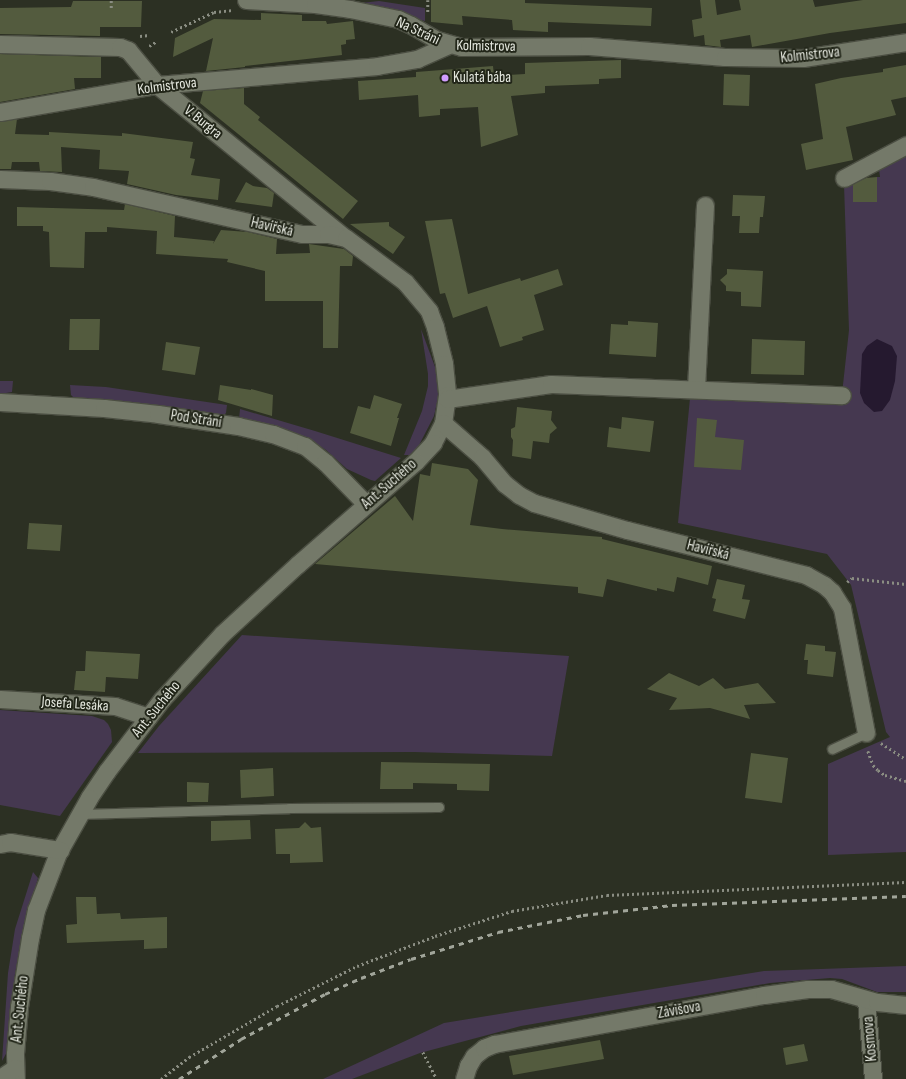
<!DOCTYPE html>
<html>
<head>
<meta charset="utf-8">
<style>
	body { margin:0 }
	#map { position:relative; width:906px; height:1079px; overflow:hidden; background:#2c3023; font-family:"Sofia Sans Condensed",sans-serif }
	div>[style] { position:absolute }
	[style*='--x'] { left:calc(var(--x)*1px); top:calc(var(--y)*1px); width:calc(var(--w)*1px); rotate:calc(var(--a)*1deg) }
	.green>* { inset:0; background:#453850 }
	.water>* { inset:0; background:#25192f }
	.building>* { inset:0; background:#535b3e }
	.path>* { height:2.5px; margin-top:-1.25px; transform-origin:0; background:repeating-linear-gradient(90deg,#8a8d82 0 2px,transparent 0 5px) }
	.roads { filter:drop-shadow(1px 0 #4b4e42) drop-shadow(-1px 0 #4b4e42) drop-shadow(0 1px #4b4e42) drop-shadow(0 -1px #4b4e42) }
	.lane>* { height:9px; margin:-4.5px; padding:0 4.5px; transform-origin:4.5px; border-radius:4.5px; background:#747969 }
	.street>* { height:17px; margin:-8.5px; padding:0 8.5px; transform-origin:8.5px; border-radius:8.5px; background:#747969 }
	.rail>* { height:3px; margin-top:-1.5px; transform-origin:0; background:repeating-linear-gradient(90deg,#a1a59a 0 5px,transparent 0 10px) }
	.dots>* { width:11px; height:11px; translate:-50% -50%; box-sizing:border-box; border:2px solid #222619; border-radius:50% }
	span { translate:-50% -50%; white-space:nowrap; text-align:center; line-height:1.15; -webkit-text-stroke:4px #222619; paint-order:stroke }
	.street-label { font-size:15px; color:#e5e8df }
	.poi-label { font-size:15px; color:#e5e8df }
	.left { translate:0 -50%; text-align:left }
</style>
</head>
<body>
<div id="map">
	<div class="green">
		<i style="clip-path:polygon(379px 1px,425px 8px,425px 21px,361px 5px,361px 3px)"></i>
		<i style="clip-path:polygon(906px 154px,906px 852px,828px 855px,828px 764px,890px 737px,886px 732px,851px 585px,827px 554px,678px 523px,690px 398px,841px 403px,849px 330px,844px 185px,853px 182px,853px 202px,877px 202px,877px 177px,880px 177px,879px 169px)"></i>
		<i style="clip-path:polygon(421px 329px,438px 375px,438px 398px,434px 416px,414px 455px,404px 455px,422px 411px,428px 386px,428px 374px)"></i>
		<i style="clip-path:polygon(0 381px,13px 381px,12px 392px,0 394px)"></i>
		<i style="clip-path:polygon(70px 385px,106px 387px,227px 405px,226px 413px,223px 416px,74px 398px,71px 395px)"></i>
		<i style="clip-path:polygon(240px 409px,315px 431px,401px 458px,375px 481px,371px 480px,347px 469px,326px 450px,309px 439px,239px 419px)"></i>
		<i style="clip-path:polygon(242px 635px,569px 656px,552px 756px,414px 752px,138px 753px,159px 726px)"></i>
		<i style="clip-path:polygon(0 710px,92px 716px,104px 720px,108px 724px,111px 730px,112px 742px,60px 816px,0 805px)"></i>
		<i style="clip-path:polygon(33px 872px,38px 878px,22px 936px,15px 974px,7px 1052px,2px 1061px,8px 973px,15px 929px)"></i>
		<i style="clip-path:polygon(906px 966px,906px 992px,877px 992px,842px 979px,830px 978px,770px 983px,521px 1026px,420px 1053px,352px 1079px,323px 1079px,444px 1023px,764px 971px)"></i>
	</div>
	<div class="water">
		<i style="clip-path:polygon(877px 339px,892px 346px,897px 356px,895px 381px,890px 400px,882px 411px,874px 412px,864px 403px,860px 393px,862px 354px,867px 346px)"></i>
	</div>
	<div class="building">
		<i style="clip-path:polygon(431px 0,525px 0,525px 3px,652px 8px,651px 26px,548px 22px,548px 32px,513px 30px,512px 20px,462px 16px,463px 25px,431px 22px)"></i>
		<i style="clip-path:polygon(700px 0,715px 0,717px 15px,741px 10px,739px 0,813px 0,815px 7px,863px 0,906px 0,906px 23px,830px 33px,752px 47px,750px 35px,720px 40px,721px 47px,705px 45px,704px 35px,694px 37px,692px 20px,702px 18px)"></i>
		<i style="clip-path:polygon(73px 1px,142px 1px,141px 27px,100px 27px,100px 36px,0 34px,0 8px,71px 7px)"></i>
		<i style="clip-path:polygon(261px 13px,302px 15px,302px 21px,326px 21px,327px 24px,353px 21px,355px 39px,346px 40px,346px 44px,341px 45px,342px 55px,245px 66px,245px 67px,206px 71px,213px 38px,173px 57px,175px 38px,214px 19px,261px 20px)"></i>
		<i style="clip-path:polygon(0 54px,101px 57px,101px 78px,74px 78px,75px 89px,0 102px)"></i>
		<i style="clip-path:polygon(621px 60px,621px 78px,599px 79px,599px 84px,545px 86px,545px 93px,511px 96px,518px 135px,481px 147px,478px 107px,440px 109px,440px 115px,419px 117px,418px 95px,359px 100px,358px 81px,416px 77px,416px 72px,493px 66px,494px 76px,525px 74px,525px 63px)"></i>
		<i style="clip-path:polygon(906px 65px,906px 97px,891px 100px,896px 115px,846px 127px,853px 160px,806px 170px,801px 144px,823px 139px,815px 84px,841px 78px,883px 72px,883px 69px)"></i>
		<i style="clip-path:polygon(724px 74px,750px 75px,749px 106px,723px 105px)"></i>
		<i style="clip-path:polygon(244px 88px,244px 104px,260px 117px,258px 120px,358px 201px,343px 219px,200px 103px,203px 91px)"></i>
		<i style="clip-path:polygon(17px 119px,15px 134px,49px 135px,49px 132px,122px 136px,122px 133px,193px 142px,190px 158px,195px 159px,191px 175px,220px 179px,218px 200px,176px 195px,127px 184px,129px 171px,99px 169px,100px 150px,61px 147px,62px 172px,40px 171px,39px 162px,12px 162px,11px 169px,0 169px,0 122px)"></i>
		<i style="clip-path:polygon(877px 177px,877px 202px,853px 202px,853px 184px,866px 178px)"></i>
		<i style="clip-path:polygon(246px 182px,253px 186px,267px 188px,274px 193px,272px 207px,235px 202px)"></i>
		<i style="clip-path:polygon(733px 195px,765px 196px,763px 217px,760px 217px,759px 233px,739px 233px,740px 216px,732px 216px)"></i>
		<i style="clip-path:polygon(125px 204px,175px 216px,174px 237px,214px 241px,213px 244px,221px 230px,248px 232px,277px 239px,276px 254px,310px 253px,309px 244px,344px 249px,353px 256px,352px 266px,340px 266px,338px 348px,323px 348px,323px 301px,265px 301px,265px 271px,227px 262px,228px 259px,156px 254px,157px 231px,107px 227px,107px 232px,85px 232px,84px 268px,50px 267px,49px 232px,43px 231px,43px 226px,17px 226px,17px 207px,124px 210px)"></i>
		<i style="clip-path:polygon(452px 219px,468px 294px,520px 278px,521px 281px,558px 269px,563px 285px,534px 295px,544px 330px,522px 337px,523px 340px,500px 347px,487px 306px,453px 318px,445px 293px,440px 294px,425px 221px)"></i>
		<i style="clip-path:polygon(389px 222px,389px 226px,405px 237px,393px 254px,350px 224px)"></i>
		<i style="clip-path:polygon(727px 269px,763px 271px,761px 307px,741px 306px,741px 292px,726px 291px,726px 286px,720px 280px,727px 274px)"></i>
		<i style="clip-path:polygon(70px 319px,100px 319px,99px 350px,69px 350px)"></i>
		<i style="clip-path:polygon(628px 321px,658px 323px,656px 357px,609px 354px,611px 324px,628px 325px)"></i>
		<i style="clip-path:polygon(752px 339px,805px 341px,804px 375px,751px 374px)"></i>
		<i style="clip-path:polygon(166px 342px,200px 347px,195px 375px,162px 370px)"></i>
		<i style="clip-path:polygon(220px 385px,251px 390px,251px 389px,273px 395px,272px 416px,218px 400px)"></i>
		<i style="clip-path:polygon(374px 395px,402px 404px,397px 418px,399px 418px,391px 446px,350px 433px,358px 406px,370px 409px)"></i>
		<i style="clip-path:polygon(517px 407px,552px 411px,551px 420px,557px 428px,550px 434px,549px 443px,533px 441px,531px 459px,512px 456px,513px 440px,511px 437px,511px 429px,515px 427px)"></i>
		<i style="clip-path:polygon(622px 417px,654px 421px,650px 452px,607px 447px,609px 427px,621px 429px)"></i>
		<i style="clip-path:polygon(697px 418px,717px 420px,715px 437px,744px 440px,741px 470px,694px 467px)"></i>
		<i style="clip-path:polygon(432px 463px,468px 469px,478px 480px,470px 525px,502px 529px,602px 537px,602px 539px,712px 566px,708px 585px,677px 577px,674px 592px,657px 588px,657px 591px,607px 579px,603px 597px,578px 593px,578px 587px,315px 564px,395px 496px,413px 521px,420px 474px,430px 476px)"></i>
		<i style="clip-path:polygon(29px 523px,62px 525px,60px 551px,27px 549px)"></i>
		<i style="clip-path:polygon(717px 579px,745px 585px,742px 599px,750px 600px,745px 619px,713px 611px,716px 599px,712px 598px)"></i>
		<i style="clip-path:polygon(806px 644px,825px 646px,825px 651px,836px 652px,833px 677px,807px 674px,808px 660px,804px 660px)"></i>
		<i style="clip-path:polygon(86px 651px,140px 654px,138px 679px,106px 677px,105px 692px,74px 690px,76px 671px,85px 671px)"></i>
		<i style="clip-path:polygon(669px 673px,699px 686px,713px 678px,725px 689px,758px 683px,776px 703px,744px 705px,750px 719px,710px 708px,669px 710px,677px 698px,647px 689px)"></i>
		<i style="clip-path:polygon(751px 753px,788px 758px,782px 803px,745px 798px)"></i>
		<i style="clip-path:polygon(381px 762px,490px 764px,489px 791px,457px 790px,457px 784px,413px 783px,413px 789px,380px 789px)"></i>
		<i style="clip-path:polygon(273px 768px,274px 796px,241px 798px,240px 770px)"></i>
		<i style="clip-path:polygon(187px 782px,209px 783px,208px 802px,187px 802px)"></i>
		<i style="clip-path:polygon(250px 820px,251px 839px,211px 841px,211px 821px)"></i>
		<i style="clip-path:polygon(305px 822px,311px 828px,321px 827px,323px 862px,290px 863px,290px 854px,276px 854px,275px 829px,299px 828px)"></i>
		<i style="clip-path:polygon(76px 897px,96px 897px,97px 914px,120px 913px,121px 919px,167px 917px,167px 948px,144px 949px,144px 940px,67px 943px,66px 925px,77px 924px)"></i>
		<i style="clip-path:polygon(600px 1040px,604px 1059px,513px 1075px,509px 1056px)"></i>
		<i style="clip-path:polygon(804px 1044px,808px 1061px,786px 1065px,783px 1048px)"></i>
	</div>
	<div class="path">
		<i style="--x:428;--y:0;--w:13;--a:90"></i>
		<i style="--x:111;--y:8;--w:8;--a:-90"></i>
		<i style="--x:171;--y:32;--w:47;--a:-24.9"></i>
		<i style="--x:214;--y:12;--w:18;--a:-6"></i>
		<i style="--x:140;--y:36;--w:9;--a:-6"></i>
		<i style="--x:149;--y:46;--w:9;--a:-32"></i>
		<i style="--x:847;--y:582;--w:6;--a:-39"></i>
		<i style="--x:852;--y:578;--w:54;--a:6.3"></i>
		<i style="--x:881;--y:743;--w:30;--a:33"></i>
		<i style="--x:868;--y:751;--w:15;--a:70"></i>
		<i style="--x:873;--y:765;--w:7;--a:45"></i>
		<i style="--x:878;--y:770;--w:9;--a:36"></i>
		<i style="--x:885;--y:775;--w:22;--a:16"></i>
		<i style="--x:423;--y:1052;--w:30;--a:63"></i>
		<i style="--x:161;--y:1079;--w:36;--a:-38"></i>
		<i style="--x:189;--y:1057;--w:102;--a:-30.1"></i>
		<i style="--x:277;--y:1006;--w:89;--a:-26.6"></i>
		<i style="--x:357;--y:966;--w:84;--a:-21"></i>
		<i style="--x:435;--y:936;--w:81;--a:-18"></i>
		<i style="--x:512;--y:911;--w:96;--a:-9.6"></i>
		<i style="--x:607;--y:895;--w:299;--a:-2.5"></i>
	</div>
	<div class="roads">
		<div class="lane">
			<i style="--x:832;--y:749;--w:38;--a:-25"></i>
			<i style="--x:79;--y:814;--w:210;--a:-1.6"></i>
			<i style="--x:289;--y:808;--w:150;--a:-0.4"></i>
		</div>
		<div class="street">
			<i style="--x:246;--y:0;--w:69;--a:3.3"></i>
			<i style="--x:315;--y:4;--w:35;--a:8"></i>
			<i style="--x:350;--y:9;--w:49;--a:11.8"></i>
			<i style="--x:398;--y:19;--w:14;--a:25"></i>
			<i style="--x:411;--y:25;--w:30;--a:30"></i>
			<i style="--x:437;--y:40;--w:25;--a:16"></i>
			<i style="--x:461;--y:47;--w:128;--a:-0.4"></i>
			<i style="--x:589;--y:46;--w:136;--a:4.6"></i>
			<i style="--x:725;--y:57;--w:78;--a:0.7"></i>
			<i style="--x:803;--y:58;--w:104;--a:-8.8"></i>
			<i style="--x:0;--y:44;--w:120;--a:1.4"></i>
			<i style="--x:120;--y:47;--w:9;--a:21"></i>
			<i style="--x:128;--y:50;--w:45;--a:50.4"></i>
			<i style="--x:157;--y:85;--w:241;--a:39.1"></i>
			<i style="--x:0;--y:112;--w:159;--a:-9.8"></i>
			<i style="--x:157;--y:85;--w:221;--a:-4.9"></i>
			<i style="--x:377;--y:66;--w:41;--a:-9.9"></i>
			<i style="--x:417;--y:59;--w:35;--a:-24"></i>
			<i style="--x:844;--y:178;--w:70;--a:-28"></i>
			<i style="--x:0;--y:179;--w:50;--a:2.3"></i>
			<i style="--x:50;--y:181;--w:43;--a:7.9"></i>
			<i style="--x:93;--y:187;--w:214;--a:12.7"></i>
			<i style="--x:302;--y:234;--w:26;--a:0"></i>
			<i style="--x:328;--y:234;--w:18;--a:13"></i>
			<i style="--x:346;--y:238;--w:74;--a:36.7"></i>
			<i style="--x:405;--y:282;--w:38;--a:50"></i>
			<i style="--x:429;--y:311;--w:17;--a:69"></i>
			<i style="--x:435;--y:327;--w:38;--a:76"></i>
			<i style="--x:444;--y:364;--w:31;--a:84"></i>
			<i style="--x:447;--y:395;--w:28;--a:98"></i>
			<i style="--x:443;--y:423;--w:22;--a:117"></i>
			<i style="--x:433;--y:443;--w:26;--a:133"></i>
			<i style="--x:415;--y:462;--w:155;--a:138.9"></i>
			<i style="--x:298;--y:564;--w:103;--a:137.4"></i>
			<i style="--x:222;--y:634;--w:88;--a:132.7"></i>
			<i style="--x:162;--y:699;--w:91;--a:127.4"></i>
			<i style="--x:107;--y:771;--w:32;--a:124"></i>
			<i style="--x:89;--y:798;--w:63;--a:119.4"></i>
			<i style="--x:58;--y:853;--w:61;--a:111.1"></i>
			<i style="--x:36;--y:910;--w:29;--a:102"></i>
			<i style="--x:30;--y:938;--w:70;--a:99.1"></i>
			<i style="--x:19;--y:1007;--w:47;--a:94.9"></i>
			<i style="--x:15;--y:1054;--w:25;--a:88"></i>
			<i style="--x:696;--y:389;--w:184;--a:-87.2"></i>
			<i style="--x:447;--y:399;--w:105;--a:-8.2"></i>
			<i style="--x:551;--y:384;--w:291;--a:2.2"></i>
			<i style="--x:0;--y:402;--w:104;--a:3.3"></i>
			<i style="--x:104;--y:408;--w:54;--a:6.3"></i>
			<i style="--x:158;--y:414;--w:81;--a:8.5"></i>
			<i style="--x:238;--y:426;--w:36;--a:13"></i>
			<i style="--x:273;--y:434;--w:34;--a:21"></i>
			<i style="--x:305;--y:446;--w:26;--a:39"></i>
			<i style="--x:325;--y:462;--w:59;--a:45.7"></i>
			<i style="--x:443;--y:423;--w:52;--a:41.1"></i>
			<i style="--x:482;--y:457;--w:35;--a:50"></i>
			<i style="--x:505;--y:484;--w:18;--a:38"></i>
			<i style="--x:519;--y:495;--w:17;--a:28"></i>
			<i style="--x:534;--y:503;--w:97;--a:16.2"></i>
			<i style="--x:627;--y:530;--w:185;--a:14.1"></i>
			<i style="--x:806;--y:575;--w:21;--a:29"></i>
			<i style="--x:824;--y:585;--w:11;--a:41"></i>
			<i style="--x:832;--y:592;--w:19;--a:58"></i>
			<i style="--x:842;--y:608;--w:127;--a:79.1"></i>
			<i style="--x:0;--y:699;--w:115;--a:3.5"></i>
			<i style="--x:115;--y:706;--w:35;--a:18"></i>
			<i style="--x:0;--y:844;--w:10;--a:-11"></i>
			<i style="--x:10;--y:842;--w:51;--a:9.1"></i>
			<i style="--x:866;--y:1000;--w:79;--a:84.9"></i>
			<i style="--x:0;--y:1078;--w:18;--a:-34"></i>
			<i style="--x:464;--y:1079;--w:14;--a:-73"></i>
			<i style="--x:468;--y:1066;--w:12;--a:-59"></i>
			<i style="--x:474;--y:1056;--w:13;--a:-39"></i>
			<i style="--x:484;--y:1048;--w:11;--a:-22"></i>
			<i style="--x:494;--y:1044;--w:274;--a:-10.3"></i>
			<i style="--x:764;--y:995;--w:44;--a:-7.8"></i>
			<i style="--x:808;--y:989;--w:23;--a:0"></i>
			<i style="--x:831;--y:989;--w:48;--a:15.8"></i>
			<i style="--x:877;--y:1002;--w:29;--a:6"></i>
		</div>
	</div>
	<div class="rail">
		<i style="--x:179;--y:1079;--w:74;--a:-32.8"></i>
		<i style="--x:241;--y:1039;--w:95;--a:-28.2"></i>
		<i style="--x:325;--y:994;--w:39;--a:-24"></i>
		<i style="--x:361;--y:978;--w:53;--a:-20.8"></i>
		<i style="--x:411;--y:959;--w:91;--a:-17.2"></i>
		<i style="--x:498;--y:932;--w:87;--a:-11.3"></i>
		<i style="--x:583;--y:915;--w:90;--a:-6.4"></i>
		<i style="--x:672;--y:905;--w:234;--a:-2.2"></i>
	</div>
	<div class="dots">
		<i style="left:445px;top:78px;background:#d19dfe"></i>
	</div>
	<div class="street-label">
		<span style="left:418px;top:31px;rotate:25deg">Na Stráni</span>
		<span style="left:486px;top:46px;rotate:1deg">Kolmistrova</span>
		<span style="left:810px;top:55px;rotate:-6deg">Kolmistrova</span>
		<span style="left:167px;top:86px;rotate:-7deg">Kolmistrova</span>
		<span style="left:203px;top:122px;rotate:39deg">V. Burgra</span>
		<span style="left:272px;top:227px;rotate:13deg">Havířská</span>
		<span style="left:196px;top:419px;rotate:9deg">Pod Strání</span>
		<span style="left:389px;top:484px;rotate:-41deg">Ant. Suchého</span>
		<span style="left:708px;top:550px;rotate:14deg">Havířská</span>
		<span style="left:75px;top:704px;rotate:4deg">Josefa Lesáka</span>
		<span style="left:156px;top:709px;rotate:-51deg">Ant. Suchého</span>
		<span style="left:20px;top:1009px;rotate:-84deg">Ant. Suchého</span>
		<span style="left:679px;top:1010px;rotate:-10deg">Závišova</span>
		<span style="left:870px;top:1039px;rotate:-95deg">Kosmova</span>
	</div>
	<div class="poi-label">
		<span class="left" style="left:453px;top:78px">Kulatá bába</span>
	</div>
</div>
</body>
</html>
